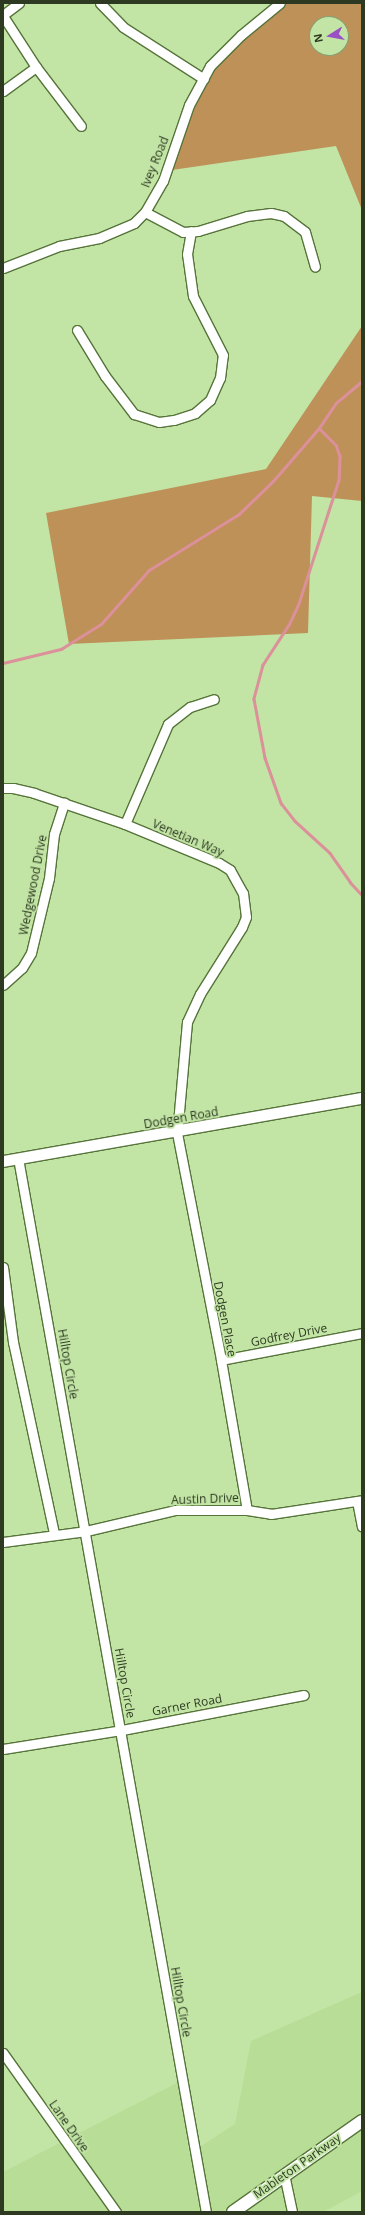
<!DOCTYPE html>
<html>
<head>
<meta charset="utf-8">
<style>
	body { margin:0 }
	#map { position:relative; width:365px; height:2215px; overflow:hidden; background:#c2e4a5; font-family:"Open Sans",sans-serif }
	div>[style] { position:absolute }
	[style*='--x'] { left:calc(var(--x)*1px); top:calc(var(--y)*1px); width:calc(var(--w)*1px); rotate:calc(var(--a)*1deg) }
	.built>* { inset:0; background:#b7dd97 }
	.forest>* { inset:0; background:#be9159 }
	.stream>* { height:2.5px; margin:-1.25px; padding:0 1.25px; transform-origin:1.25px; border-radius:1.25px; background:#db909a }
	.roads { filter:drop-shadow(1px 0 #56743a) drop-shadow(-1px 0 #56743a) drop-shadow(0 1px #56743a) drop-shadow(0 -1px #56743a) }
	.minor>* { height:9px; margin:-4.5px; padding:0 4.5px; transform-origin:4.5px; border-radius:4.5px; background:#fff }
	.tertiary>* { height:11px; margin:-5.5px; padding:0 5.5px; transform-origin:5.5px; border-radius:5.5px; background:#fff }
	.secondary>* { height:12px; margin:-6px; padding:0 6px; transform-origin:6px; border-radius:6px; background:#fff }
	span { translate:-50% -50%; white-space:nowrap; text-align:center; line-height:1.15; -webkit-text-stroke:3.5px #c2e4a5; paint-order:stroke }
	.street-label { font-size:12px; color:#2d3a21 }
	.frame { position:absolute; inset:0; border:4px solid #2d3a21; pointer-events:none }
	.north { position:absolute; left:309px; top:16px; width:40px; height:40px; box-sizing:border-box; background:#c2e4a5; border:1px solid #86a070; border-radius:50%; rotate:259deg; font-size:11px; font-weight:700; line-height:16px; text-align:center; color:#2d3a21 }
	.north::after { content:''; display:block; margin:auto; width:14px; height:18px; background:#9a51c4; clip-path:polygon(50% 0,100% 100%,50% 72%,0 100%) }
</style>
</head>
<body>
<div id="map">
	<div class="built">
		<i style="clip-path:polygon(362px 1992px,362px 2191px,323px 2212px,3px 2212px,3px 2172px,179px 2082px,189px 2154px,235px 2124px,251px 2041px)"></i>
	</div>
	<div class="forest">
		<i style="clip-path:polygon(evenodd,286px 3px,362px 3px,362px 210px,336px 146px,172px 170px,194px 106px,220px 54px,279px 11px,286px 3px,317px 24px,341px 24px,341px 48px,317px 48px,317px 24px)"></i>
		<i style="clip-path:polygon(362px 326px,362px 501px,312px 496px,308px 633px,69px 644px,46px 513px,266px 469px)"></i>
	</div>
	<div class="stream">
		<i style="--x:319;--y:428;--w:24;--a:45"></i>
		<i style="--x:336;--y:445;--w:12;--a:70"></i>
		<i style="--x:340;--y:456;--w:24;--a:92"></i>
		<i style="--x:339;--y:480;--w:130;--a:107.9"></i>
		<i style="--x:299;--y:604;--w:23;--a:115"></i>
		<i style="--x:289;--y:625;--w:48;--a:123"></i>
		<i style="--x:263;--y:665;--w:35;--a:105"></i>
		<i style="--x:254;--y:699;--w:60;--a:79.4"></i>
		<i style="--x:265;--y:758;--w:48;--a:70.4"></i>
		<i style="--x:281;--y:803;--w:23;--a:52"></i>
		<i style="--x:295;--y:821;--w:47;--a:42.4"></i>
		<i style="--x:330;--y:853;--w:35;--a:55"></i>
		<i style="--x:350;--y:882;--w:18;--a:47"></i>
		<i style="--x:3;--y:663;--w:60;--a:-13.6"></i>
		<i style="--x:61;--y:649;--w:47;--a:-32"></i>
		<i style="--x:101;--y:624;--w:72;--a:-48.4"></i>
		<i style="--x:149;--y:570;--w:106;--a:-31.9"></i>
		<i style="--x:239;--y:514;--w:47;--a:-44.1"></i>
		<i style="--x:273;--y:481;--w:70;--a:-49"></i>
		<i style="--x:319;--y:428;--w:30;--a:-56"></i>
		<i style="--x:336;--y:403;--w:34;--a:-40"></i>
	</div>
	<div class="roads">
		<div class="minor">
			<i style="--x:100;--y:3;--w:33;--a:46"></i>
			<i style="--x:123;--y:27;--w:96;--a:32.7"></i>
			<i style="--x:3;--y:15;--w:20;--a:-37"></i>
			<i style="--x:3;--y:16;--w:61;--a:57.1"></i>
			<i style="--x:36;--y:67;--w:74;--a:52.7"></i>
			<i style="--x:3;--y:91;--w:41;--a:-36"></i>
			<i style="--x:145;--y:212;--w:43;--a:27.8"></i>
			<i style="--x:183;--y:232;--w:15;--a:-4"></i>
			<i style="--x:198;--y:231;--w:51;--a:-17"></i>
			<i style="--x:247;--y:216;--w:24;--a:-7"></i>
			<i style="--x:271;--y:213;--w:13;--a:13"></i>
			<i style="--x:284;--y:216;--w:26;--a:37"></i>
			<i style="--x:305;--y:232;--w:36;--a:74"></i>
			<i style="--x:3;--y:268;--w:60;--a:-21.4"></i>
			<i style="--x:59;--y:246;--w:41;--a:-11.3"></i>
			<i style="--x:99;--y:238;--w:38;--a:-23"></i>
			<i style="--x:134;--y:223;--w:16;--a:-45"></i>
			<i style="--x:145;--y:212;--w:36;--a:-60"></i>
			<i style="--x:163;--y:181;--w:80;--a:-71.1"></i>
			<i style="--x:189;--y:105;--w:44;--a:-61.7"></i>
			<i style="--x:210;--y:66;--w:44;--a:-45"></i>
			<i style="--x:241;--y:35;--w:50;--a:-39.4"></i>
			<i style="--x:77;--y:330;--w:54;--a:58.7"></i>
			<i style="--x:105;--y:376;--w:48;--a:52.7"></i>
			<i style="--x:134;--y:414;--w:26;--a:18"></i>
			<i style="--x:159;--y:422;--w:15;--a:-8"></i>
			<i style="--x:174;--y:420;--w:22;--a:-18"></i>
			<i style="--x:195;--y:413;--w:20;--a:-41"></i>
			<i style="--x:210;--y:400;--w:24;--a:-66"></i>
			<i style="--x:220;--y:378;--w:23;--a:-83"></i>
			<i style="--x:223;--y:355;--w:66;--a:-117"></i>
			<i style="--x:193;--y:296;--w:42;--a:-98.1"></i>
			<i style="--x:187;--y:254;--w:23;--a:-80"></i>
			<i style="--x:3;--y:788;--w:10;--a:0"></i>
			<i style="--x:13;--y:788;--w:22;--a:13"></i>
			<i style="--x:34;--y:793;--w:96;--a:18.8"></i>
			<i style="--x:125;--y:824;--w:102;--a:22.5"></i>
			<i style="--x:219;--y:863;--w:13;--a:32"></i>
			<i style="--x:230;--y:870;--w:26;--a:61"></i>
			<i style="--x:243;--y:893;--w:24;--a:83"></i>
			<i style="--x:246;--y:917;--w:11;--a:112"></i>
			<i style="--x:242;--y:927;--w:79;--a:122.1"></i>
			<i style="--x:200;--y:994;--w:31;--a:115"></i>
			<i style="--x:187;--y:1022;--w:111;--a:95.1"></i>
			<i style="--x:177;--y:1133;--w:231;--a:79"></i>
			<i style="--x:221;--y:1360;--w:152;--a:80.2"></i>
			<i style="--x:125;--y:824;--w:109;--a:-66.7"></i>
			<i style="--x:168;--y:724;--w:28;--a:-38"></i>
			<i style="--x:190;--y:707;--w:25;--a:-18"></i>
			<i style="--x:3;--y:985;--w:25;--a:-42"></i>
			<i style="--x:22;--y:968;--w:17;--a:-59"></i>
			<i style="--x:31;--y:953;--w:77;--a:-76.5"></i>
			<i style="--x:49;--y:878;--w:44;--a:-83.5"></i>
			<i style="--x:54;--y:834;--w:33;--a:-72"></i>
			<i style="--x:18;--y:1158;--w:1071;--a:79.89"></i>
			<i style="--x:3;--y:1267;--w:76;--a:82.4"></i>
			<i style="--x:13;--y:1342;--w:196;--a:77.9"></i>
			<i style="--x:221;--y:1360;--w:144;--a:-10.8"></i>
			<i style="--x:357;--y:1501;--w:26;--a:79"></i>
			<i style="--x:3;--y:1542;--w:84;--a:-7.5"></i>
			<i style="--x:86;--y:1531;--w:91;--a:-13.3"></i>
			<i style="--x:175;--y:1510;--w:72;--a:0"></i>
			<i style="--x:247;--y:1510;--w:24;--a:9"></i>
			<i style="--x:271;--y:1514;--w:92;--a:-8.7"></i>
			<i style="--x:3;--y:1749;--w:121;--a:-9.1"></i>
			<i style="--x:122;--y:1730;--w:185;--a:-10.9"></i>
			<i style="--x:3;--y:2053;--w:195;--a:54.6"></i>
			<i style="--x:284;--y:2174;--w:39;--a:78"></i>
		</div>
		<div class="tertiary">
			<i style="--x:3;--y:1161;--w:364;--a:-10"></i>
		</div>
		<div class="secondary">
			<i style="--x:233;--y:2212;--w:158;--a:-35.2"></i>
		</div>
	</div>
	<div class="street-label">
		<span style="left:155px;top:162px;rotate:-68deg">Ivey Road</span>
		<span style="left:188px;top:838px;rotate:23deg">Venetian Way</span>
		<span style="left:33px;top:885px;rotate:-79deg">Wedgewood Drive</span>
		<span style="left:181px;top:1118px;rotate:-10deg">Dodgen Road</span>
		<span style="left:225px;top:1319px;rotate:79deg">Dodgen Place</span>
		<span style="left:289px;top:1335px;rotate:-11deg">Godfrey Drive</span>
		<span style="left:68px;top:1364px;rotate:80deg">Hilltop Circle</span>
		<span style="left:205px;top:1499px;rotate:-2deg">Austin Drive</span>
		<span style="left:125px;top:1683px;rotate:80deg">Hilltop Circle</span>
		<span style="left:187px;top:1705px;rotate:-11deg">Garner Road</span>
		<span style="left:181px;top:2002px;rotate:80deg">Hilltop Circle</span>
		<span style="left:69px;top:2126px;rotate:55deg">Lane Drive</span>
		<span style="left:297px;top:2166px;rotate:-35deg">Mableton Parkway</span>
	</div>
	<div class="frame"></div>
	<div class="north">N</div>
</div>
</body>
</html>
